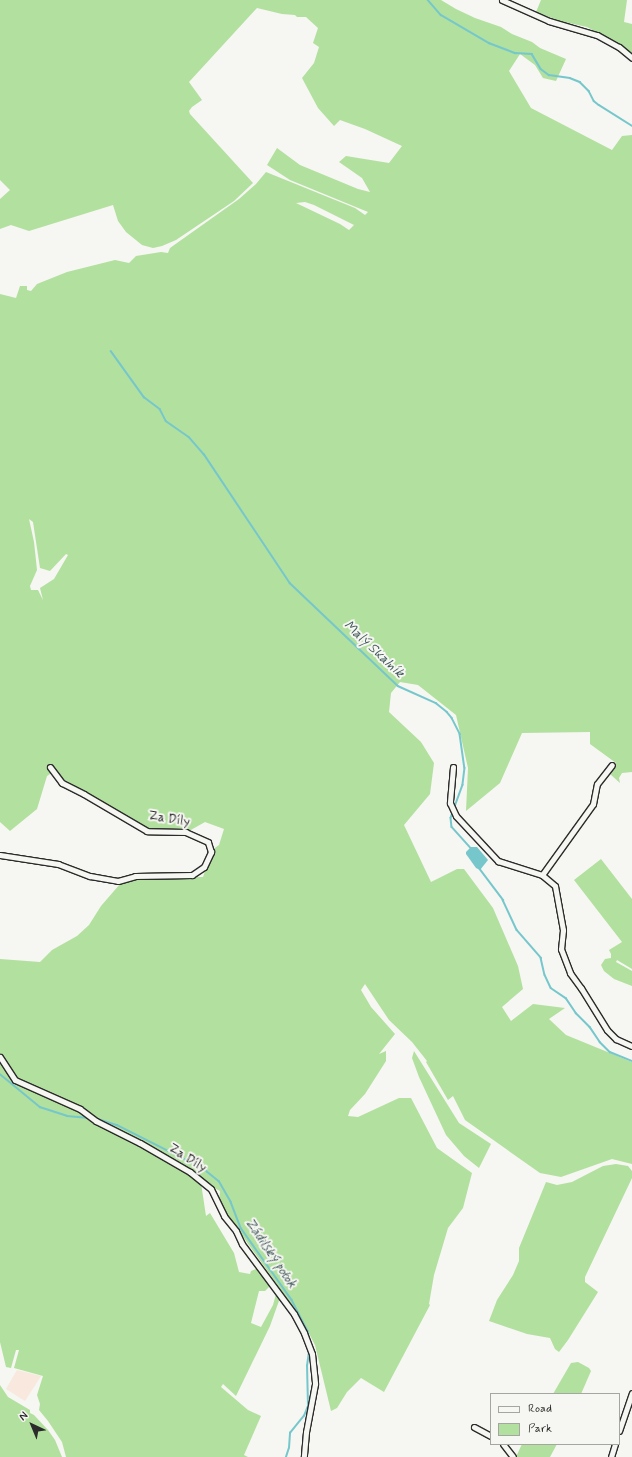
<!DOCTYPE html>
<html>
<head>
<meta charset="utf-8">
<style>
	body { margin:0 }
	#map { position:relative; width:632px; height:1457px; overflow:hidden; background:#f6f6f2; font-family:Mynerve,sans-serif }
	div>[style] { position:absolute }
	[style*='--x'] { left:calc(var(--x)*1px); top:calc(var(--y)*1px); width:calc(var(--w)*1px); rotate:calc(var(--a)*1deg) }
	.built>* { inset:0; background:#f8e8dd }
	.green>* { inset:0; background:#b2e09e }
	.water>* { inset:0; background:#76c7cc }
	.stream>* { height:1.5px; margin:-0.75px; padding:0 0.75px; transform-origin:0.75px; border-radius:0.75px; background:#76c7cc }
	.roads { filter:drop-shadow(1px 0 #2b2b2b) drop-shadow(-1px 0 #2b2b2b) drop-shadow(0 1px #2b2b2b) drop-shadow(0 -1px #2b2b2b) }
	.minor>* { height:5px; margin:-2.5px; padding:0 2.5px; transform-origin:2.5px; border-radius:2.5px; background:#f6f6f2 }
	span { translate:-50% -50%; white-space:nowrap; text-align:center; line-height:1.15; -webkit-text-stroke:4px #f6f6f2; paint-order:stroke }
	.street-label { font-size:13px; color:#2b2b2b }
	.water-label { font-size:14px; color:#425a5b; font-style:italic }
	.legend { position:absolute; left:490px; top:1393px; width:130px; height:52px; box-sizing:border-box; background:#f6f6f2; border:1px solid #a5a5a2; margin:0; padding:5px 7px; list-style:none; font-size:12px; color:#2b2b2b }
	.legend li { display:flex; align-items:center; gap:8px; height:20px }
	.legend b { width:20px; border:1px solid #a5a5a2 }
	.north { position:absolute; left:12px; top:1405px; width:40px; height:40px; -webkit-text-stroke:3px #f6f6f2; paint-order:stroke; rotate:316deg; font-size:11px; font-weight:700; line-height:16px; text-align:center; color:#2b2b2b }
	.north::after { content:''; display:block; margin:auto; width:14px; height:18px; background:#2b2b2b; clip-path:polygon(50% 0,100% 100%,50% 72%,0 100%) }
</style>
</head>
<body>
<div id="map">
	<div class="built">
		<i style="clip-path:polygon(17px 1370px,41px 1376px,25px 1401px,6px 1389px)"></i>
	</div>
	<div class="green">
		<i style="clip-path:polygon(evenodd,0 0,441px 0,456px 9px,475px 18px,501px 27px,512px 34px,532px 42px,540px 48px,566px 59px,556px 81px,543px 78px,535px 65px,520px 54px,509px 71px,531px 108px,612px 150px,622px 136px,632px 135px,632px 772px,622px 773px,619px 778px,620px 783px,610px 774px,616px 763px,590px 744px,590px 732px,522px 733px,500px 783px,466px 811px,468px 768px,456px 715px,418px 685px,400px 682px,391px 693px,389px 712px,421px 742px,434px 763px,430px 794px,404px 825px,431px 882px,457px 869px,464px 869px,493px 908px,518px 966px,523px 989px,502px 1007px,511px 1021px,533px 1004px,565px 1008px,549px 1019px,566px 1035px,632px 1062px,632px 1164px,612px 1159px,561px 1177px,540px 1173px,465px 1120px,453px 1096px,448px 1100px,426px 1062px,427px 1061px,412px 1042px,389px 1020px,365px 984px,361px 990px,371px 1007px,395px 1034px,379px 1054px,386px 1051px,386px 1061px,365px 1094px,350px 1110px,348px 1116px,358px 1117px,399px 1098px,411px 1098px,437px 1148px,472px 1173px,463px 1208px,448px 1228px,434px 1275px,429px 1304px,430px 1305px,384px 1392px,361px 1378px,347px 1392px,337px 1408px,331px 1411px,315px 1345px,301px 1318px,219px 1203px,220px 1191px,197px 1179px,201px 1183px,206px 1216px,210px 1213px,234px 1253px,239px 1272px,250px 1274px,251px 1271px,256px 1269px,270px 1286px,265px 1291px,259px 1291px,251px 1323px,261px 1327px,273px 1305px,276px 1294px,280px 1298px,270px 1326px,236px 1396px,223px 1384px,221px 1387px,248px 1410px,261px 1416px,244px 1455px,248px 1457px,66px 1457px,62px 1442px,48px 1421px,39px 1410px,40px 1404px,37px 1395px,43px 1376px,14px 1368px,19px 1350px,16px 1350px,11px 1368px,6px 1367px,0 1342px,0 959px,40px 962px,52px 950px,77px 936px,89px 925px,101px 906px,120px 884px,138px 878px,203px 877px,212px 850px,219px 845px,224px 829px,205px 822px,189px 831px,148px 829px,81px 790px,60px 777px,56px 770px,47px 776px,37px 809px,10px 831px,0 822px,0 294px,16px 298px,20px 286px,27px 286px,27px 290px,31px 291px,37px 284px,67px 272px,115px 260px,129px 263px,136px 256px,161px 252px,168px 253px,170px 248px,177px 243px,239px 199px,256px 184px,266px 172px,355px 208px,365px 215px,368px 212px,290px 180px,267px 165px,277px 148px,300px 165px,358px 189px,370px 192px,362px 178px,339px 162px,346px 156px,389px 163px,402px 146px,365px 129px,340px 120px,334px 126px,318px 108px,302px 78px,314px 63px,319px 47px,313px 43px,318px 28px,306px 17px,297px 17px,295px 15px,282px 14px,257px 8px,189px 82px,202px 100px,192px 107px,189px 111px,190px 114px,253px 183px,234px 201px,176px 240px,162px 246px,153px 248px,142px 245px,126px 232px,118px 221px,113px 205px,29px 231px,11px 225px,0 229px,0 199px,10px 190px,0 180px,0 0,305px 202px,314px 205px,354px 225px,349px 230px,340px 224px,296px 203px,305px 202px,0 0,29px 519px,33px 522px,40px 568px,50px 571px,66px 554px,68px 555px,54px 579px,40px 588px,43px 600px,38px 590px,31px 590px,30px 586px,37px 570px,34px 542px,29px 519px)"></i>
		<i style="clip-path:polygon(541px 0,627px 0,624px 22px,632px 24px,632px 55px,618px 44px,587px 27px,560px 21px,536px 12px)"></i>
		<i style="clip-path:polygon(601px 859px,632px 899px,632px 969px,617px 960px,616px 962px,632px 971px,632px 986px,614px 979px,604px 971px,601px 965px,605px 959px,611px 958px,611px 954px,609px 950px,622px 942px,574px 880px)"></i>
		<i style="clip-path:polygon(414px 1051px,459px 1123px,491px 1144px,479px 1168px,464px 1156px,446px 1135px,419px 1077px,412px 1058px)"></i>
		<i style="clip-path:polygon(616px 1164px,628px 1166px,632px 1171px,632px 1178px,585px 1277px,585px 1282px,598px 1292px,568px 1340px,559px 1352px,555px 1349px,550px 1338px,527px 1334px,489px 1321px,497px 1300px,513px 1275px,519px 1261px,519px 1248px,546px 1182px,557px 1185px,572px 1182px,603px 1166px)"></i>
		<i style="clip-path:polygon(578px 1362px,589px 1368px,591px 1371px,581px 1394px,553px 1394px,571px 1363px)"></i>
		<i style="clip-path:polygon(0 1385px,8px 1397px,30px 1410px,30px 1413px,34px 1415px,48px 1430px,55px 1440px,62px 1457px,0 1457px)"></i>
		<i style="clip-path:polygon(522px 1444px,557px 1444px,550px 1457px,516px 1457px)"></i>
	</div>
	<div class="water">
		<i style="clip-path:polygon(471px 847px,477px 847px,488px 860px,480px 870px,476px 868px,466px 854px,466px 852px)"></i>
	</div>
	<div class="stream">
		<i style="--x:428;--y:0;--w:20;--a:49"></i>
		<i style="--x:441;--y:15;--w:56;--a:30.3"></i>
		<i style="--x:489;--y:43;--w:28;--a:21"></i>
		<i style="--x:515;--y:53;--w:17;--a:3"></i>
		<i style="--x:532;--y:54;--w:17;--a:59"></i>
		<i style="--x:541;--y:69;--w:10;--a:37"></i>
		<i style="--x:549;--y:75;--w:21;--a:8"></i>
		<i style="--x:570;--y:78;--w:11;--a:22"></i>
		<i style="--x:580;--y:82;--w:13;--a:45"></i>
		<i style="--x:589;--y:91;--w:11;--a:63"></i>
		<i style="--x:594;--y:101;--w:6;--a:39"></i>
		<i style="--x:599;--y:105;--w:39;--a:32"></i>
		<i style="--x:111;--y:351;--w:57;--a:54.3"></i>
		<i style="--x:144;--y:397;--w:20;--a:37"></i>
		<i style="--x:160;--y:409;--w:13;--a:63"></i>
		<i style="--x:166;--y:421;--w:28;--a:35"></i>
		<i style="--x:189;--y:437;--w:23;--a:49"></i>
		<i style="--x:204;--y:454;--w:155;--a:56.3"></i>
		<i style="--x:290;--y:583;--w:149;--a:43.6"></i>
		<i style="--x:398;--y:686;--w:42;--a:24.1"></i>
		<i style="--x:436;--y:703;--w:14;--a:39"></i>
		<i style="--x:447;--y:712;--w:8;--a:50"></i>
		<i style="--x:452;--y:718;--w:18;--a:63"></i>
		<i style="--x:460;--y:734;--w:34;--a:82"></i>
		<i style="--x:465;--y:768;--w:17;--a:97"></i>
		<i style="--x:463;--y:785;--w:27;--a:110"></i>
		<i style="--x:453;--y:813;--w:5;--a:112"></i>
		<i style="--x:451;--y:818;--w:9;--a:84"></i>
		<i style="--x:452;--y:827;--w:30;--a:48"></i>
		<i style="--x:480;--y:869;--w:39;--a:53"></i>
		<i style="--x:503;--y:900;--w:33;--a:65"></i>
		<i style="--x:517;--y:930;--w:37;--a:49"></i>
		<i style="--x:541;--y:958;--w:17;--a:77"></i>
		<i style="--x:545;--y:975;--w:14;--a:65"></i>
		<i style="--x:551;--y:988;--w:18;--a:34"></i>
		<i style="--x:566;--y:998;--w:18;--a:56"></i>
		<i style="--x:576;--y:1013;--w:20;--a:45"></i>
		<i style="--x:590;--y:1027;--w:18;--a:56"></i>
		<i style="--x:600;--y:1042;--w:14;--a:45"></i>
		<i style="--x:610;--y:1052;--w:24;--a:22"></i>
		<i style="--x:0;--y:1074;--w:52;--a:39.5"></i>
		<i style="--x:40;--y:1107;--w:28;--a:18"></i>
		<i style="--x:67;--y:1116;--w:22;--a:5"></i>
		<i style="--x:95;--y:1118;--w:23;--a:18"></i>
		<i style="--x:117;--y:1125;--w:97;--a:26.8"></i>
		<i style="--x:204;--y:1169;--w:19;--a:39"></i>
		<i style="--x:219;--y:1181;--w:24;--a:60"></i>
		<i style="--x:231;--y:1202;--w:28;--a:69"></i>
		<i style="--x:241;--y:1228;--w:88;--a:54.7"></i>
		<i style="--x:292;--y:1300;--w:35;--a:63"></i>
		<i style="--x:308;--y:1331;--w:7;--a:82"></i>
		<i style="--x:286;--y:1457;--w:9;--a:-72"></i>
		<i style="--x:289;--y:1448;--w:15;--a:-86"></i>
		<i style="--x:290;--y:1433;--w:22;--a:-51"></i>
		<i style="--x:304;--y:1416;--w:11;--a:-68"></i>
		<i style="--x:308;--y:1406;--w:40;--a:-91.4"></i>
		<i style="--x:307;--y:1366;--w:14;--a:-82"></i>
	</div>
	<div class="roads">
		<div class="minor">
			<i style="--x:502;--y:0;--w:51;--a:24.1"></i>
			<i style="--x:549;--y:21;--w:50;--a:16.3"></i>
			<i style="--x:597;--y:35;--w:25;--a:29"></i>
			<i style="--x:619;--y:47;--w:17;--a:40"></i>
			<i style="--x:453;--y:767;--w:36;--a:95"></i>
			<i style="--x:450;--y:803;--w:14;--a:65"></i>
			<i style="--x:456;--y:816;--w:62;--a:47"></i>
			<i style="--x:498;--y:861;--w:46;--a:17.7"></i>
			<i style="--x:542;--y:875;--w:17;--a:40"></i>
			<i style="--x:555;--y:886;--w:45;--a:79.7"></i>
			<i style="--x:563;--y:930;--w:19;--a:96"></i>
			<i style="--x:561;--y:949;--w:26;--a:69"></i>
			<i style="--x:570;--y:973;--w:19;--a:54"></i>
			<i style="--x:581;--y:988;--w:49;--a:58.2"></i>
			<i style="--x:607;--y:1030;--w:13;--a:45"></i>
			<i style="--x:616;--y:1039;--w:17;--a:24"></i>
			<i style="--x:0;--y:855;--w:59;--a:8.8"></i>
			<i style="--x:58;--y:864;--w:34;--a:21"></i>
			<i style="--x:90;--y:876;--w:28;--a:10"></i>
			<i style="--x:118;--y:881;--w:18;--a:-16"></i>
			<i style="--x:135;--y:876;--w:57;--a:-1"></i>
			<i style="--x:192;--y:875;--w:14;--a:-34"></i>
			<i style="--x:204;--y:867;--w:17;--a:-65"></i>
			<i style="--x:211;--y:852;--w:10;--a:-107"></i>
			<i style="--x:208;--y:842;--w:24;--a:-156"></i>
			<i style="--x:186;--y:832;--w:39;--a:-179"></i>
			<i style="--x:147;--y:831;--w:73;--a:-149.6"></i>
			<i style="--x:84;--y:794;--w:25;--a:-153"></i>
			<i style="--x:62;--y:783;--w:20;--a:-127"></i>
			<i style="--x:542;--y:875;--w:87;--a:-54.3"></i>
			<i style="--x:593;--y:804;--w:20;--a:-79"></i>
			<i style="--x:597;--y:784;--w:24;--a:-52"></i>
			<i style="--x:0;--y:1057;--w:27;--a:57"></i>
			<i style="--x:15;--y:1080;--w:71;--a:24"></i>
			<i style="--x:80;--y:1109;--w:20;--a:37"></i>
			<i style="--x:96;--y:1121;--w:49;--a:26.6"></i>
			<i style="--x:140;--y:1143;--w:58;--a:30.1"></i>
			<i style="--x:190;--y:1172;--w:27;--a:39"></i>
			<i style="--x:211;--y:1189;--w:30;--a:64"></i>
			<i style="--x:224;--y:1216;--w:19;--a:51"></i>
			<i style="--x:236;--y:1231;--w:14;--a:65"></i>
			<i style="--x:242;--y:1244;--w:87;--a:53.4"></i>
			<i style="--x:294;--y:1314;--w:21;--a:62"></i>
			<i style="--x:304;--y:1333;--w:22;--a:69"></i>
			<i style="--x:312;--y:1354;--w:30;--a:84"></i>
			<i style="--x:315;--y:1384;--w:49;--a:100.6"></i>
			<i style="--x:306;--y:1432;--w:25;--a:95"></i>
			<i style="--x:474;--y:1427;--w:19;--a:28"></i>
			<i style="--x:619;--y:1431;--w:40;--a:-71.1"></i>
			<i style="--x:503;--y:1444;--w:16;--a:52"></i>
			<i style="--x:611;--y:1457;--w:14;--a:-73"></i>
		</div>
	</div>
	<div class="street-label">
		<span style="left:169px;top:820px;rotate:9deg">Za Díly</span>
		<span style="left:187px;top:1159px;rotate:32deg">Za Díly</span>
	</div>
	<div class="water-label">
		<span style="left:374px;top:649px;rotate:43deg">Malý Skalník</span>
		<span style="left:271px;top:1253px;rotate:56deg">Zádilský potok</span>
	</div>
	<ul class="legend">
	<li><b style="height:5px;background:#f6f6f2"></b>Road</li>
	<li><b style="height:11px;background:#b2e09e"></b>Park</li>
	</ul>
	<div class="north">N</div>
</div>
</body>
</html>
